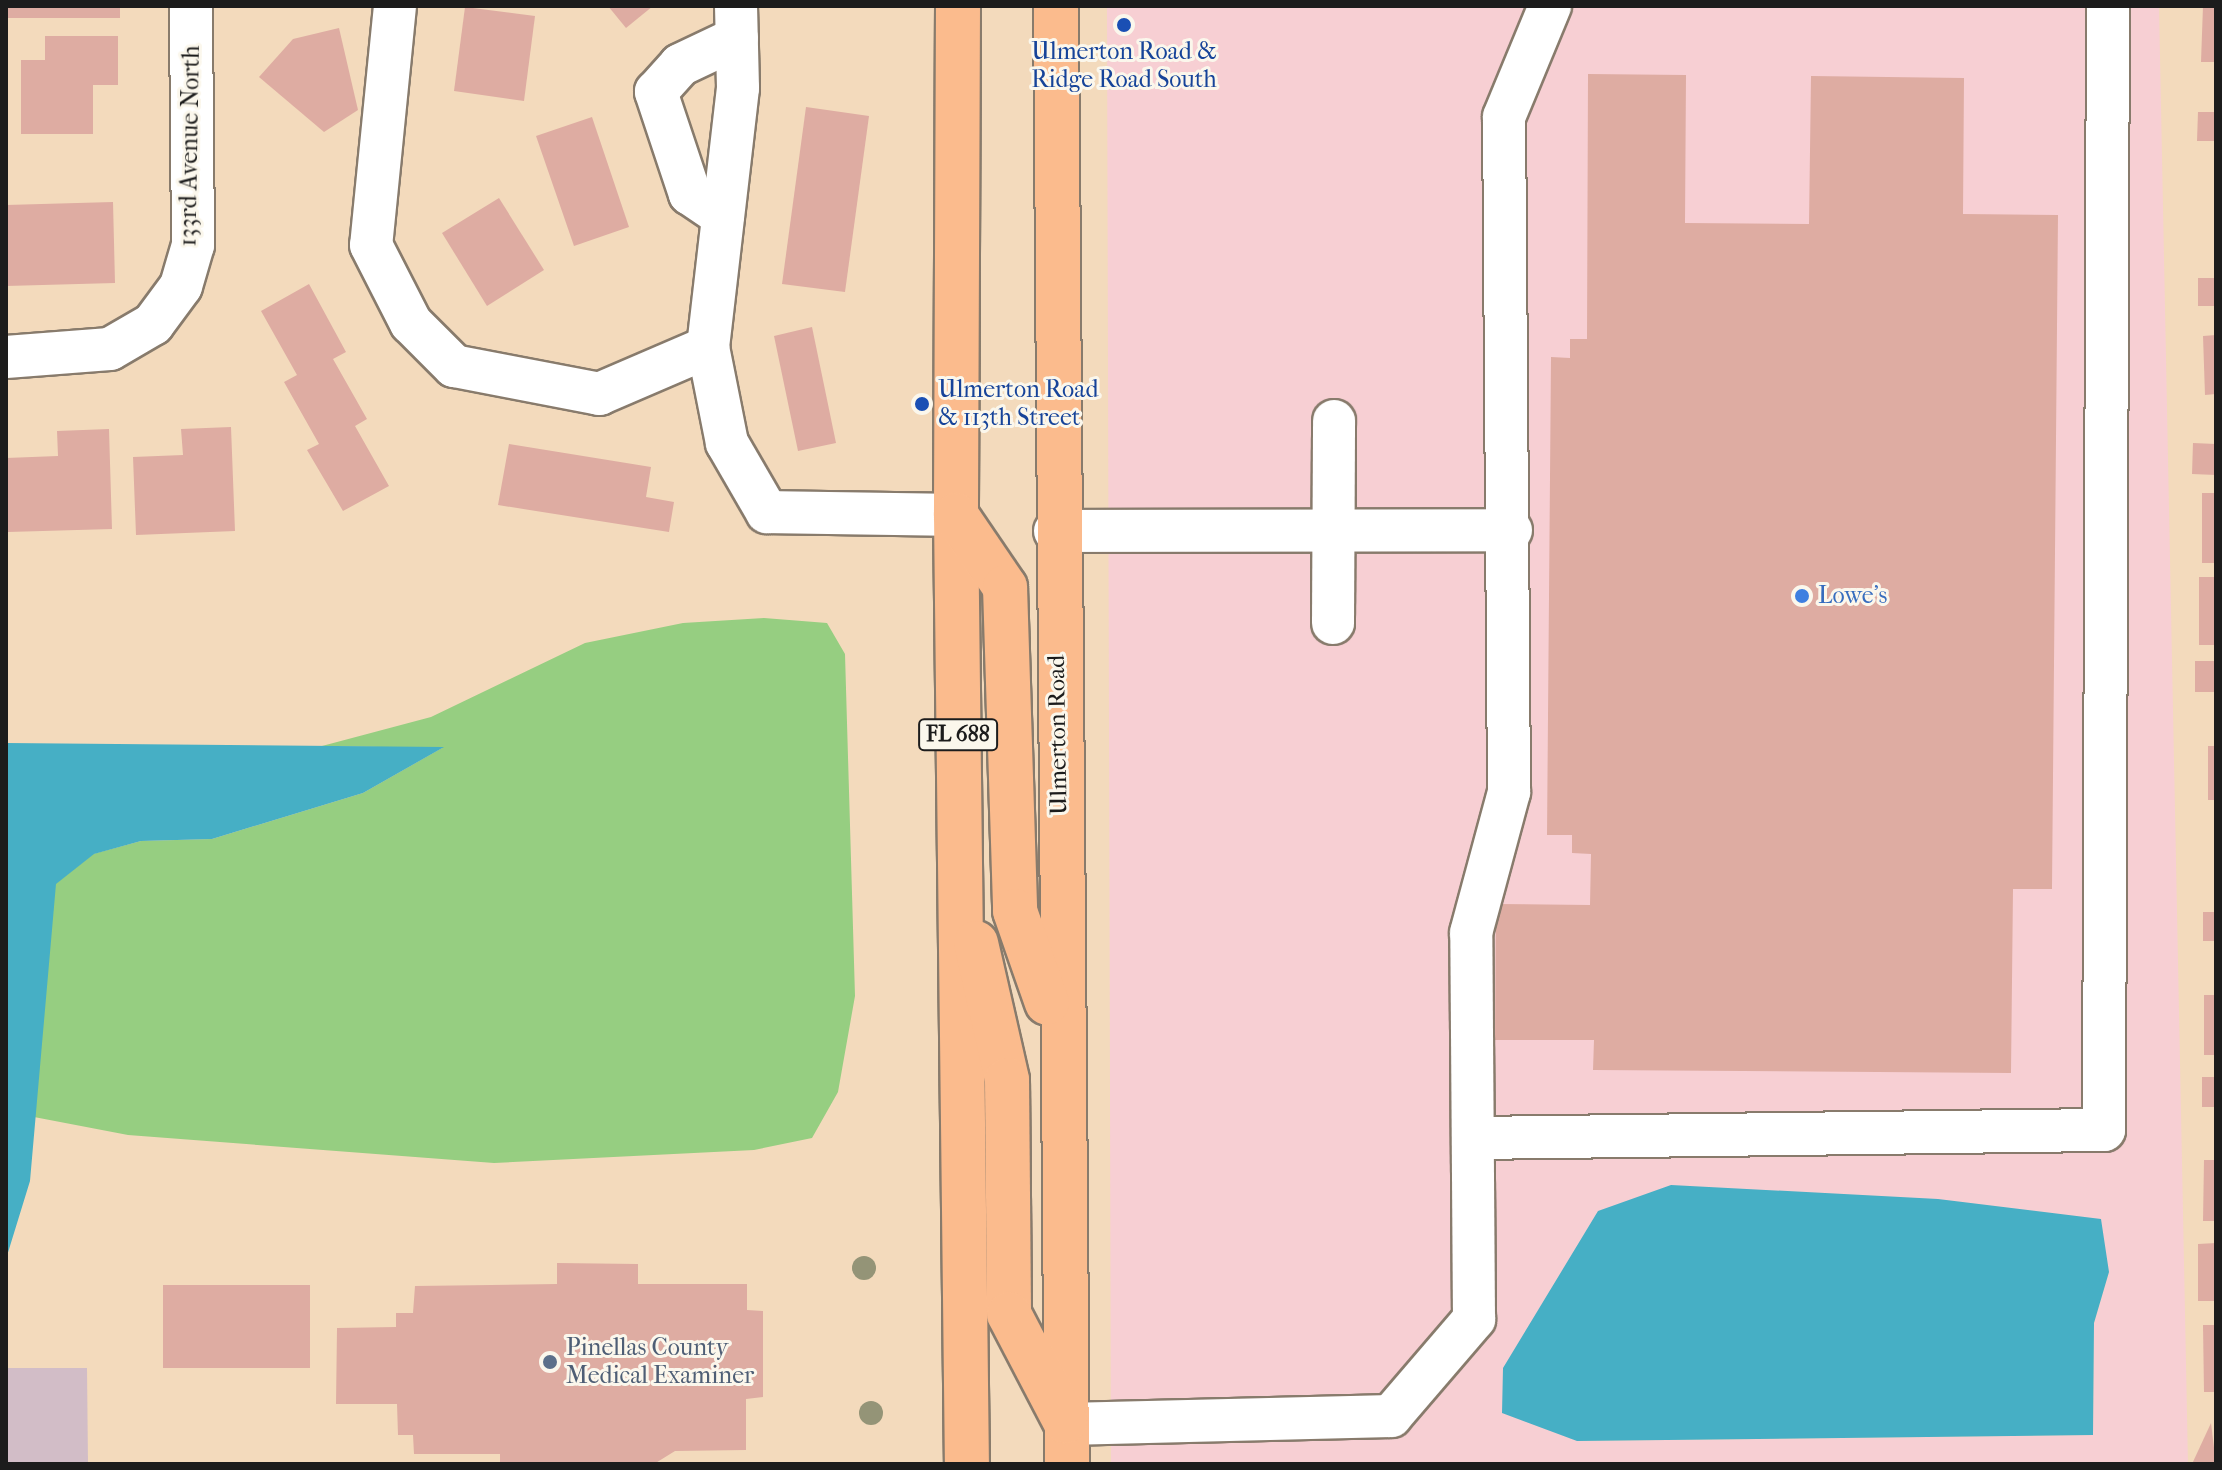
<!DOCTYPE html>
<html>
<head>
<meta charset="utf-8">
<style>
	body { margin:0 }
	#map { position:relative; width:2222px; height:1470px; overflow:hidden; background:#f3dabc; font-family:"IM FELL French Canon",serif }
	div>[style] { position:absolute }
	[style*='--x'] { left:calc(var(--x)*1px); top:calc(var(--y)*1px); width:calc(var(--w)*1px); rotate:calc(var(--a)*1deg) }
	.built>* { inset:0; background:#f7cfd3 }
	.industrial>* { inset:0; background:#d2bdc7 }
	.green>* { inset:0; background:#96ce81 }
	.water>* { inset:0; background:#46afc5 }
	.building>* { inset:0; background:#deaca2 }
	.roads { filter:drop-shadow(2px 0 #887b6c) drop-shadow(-2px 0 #887b6c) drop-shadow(0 2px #887b6c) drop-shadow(0 -2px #887b6c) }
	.minor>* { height:42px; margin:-21px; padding:0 21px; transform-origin:21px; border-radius:21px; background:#fff }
	.major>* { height:44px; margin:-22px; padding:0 22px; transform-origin:22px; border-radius:22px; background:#fbbb8d }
	.trees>* { width:24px; height:24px; margin:-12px; border-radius:50%; background:#949477 }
	.dots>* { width:22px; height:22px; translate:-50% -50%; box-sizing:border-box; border:4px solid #fbf7ec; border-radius:50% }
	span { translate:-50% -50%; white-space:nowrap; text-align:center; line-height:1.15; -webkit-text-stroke:6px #fbf7ec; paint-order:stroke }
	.shield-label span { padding:2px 6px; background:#fbf7ec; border:2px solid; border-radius:6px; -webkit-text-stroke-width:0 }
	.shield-label { font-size:22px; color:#1c1c1c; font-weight:700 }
	.transit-label { font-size:24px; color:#164399 }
	.left { translate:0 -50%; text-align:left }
	.street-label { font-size:24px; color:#1c1c1c }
	.shop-label { font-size:24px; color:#366cbe }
	.service-label { font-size:24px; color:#4e5e75 }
	.frame { position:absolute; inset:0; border:8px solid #1c1c1c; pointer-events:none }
</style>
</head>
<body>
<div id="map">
	<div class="built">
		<i style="clip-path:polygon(evenodd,1107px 6px,2159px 6px,2188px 1464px,1111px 1464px,1107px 6px,2109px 1272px,2094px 1323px,2093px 1435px,1577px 1441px,2109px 1272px)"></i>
	</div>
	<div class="industrial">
		<i style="clip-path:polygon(6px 1368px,87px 1368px,88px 1464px,6px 1464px)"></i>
	</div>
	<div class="green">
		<i style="clip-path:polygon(764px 618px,827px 623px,845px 654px,855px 996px,838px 1092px,812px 1138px,754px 1150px,494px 1163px,128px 1135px,34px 1117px,55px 884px,93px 854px,141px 841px,212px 839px,363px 793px,442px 748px,322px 746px,431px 717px,585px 643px,683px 623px)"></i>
	</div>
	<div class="water">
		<i style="clip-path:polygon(6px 743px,444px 747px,363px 793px,212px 839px,141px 841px,94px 854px,56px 884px,30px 1181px,6px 1259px)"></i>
		<i style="clip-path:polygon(1671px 1185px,1938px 1199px,2101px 1219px,2109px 1272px,2094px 1323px,2093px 1435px,1577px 1441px,1502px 1413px,1503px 1368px,1598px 1211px)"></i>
	</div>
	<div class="building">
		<i style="clip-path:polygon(6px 6px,120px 6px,120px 18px,6px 18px)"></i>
		<i style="clip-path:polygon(608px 6px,653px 6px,626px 28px)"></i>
		<i style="clip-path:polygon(2203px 6px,2216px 6px,2216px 62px,2201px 62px)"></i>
		<i style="clip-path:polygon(465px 7px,535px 16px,524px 101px,454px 91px)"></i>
		<i style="clip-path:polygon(339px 28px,358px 110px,324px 132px,259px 77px,293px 39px)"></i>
		<i style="clip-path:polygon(45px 36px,118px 36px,118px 85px,93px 85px,93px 134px,21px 134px,21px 60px,45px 60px)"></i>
		<i style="clip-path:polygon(1588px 74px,1686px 75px,1685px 223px,1809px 224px,1811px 76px,1964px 78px,1963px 214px,2058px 215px,2052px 889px,2013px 889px,2011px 1073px,1593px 1070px,1594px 1040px,1495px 1040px,1496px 904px,1590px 905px,1591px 854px,1572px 853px,1572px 835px,1547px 835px,1551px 357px,1570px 358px,1570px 339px,1587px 339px)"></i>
		<i style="clip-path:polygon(806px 107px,869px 116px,845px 292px,782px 284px)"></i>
		<i style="clip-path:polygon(2198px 112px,2216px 112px,2216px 141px,2197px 141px)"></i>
		<i style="clip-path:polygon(592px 117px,629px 227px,574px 246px,536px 136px)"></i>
		<i style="clip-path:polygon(499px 198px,544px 270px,487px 306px,442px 233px)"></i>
		<i style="clip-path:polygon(113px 202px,115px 283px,6px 286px,6px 205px)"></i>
		<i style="clip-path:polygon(2198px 278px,2216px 278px,2216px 306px,2198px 306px)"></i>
		<i style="clip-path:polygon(309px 284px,346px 352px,333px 359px,367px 419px,355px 426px,389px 486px,343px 511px,307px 450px,319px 444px,284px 382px,297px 375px,261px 311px)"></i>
		<i style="clip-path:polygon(812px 327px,836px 443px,798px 451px,774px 336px)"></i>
		<i style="clip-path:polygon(2216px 335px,2216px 394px,2205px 395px,2203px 336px)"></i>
		<i style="clip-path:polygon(231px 427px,235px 531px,136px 535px,133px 457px,183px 455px,181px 429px)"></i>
		<i style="clip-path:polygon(109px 429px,112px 529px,8px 532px,6px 458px,58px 456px,57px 431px)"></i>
		<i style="clip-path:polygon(2193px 443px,2216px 444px,2216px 475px,2192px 474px)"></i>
		<i style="clip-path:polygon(509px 444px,651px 467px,646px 497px,674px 502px,669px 532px,498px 505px)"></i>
		<i style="clip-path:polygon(2202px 493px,2216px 493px,2216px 563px,2202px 563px)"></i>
		<i style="clip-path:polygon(2199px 577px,2216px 577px,2216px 645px,2199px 645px)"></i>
		<i style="clip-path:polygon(2195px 661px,2216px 661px,2216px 692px,2195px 692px)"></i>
		<i style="clip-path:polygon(2208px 746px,2216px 746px,2216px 800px,2208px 800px)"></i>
		<i style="clip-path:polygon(2203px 912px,2216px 912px,2216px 941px,2203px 941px)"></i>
		<i style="clip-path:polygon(2204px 995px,2216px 995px,2216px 1055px,2204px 1055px)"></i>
		<i style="clip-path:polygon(2202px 1077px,2216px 1077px,2216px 1107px,2202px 1107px)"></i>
		<i style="clip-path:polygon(2204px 1160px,2216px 1160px,2216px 1221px,2203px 1221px)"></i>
		<i style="clip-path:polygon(2216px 1243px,2216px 1301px,2198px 1301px,2198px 1244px)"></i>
		<i style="clip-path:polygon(557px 1263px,638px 1264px,638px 1284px,747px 1284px,747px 1310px,763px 1311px,763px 1397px,746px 1399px,746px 1450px,675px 1451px,654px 1464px,500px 1464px,500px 1454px,414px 1454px,413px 1435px,398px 1435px,397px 1404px,336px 1404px,337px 1328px,396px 1327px,396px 1313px,413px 1313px,415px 1286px,557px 1284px)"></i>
		<i style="clip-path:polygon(163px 1285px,310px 1285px,310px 1368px,163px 1368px)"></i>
		<i style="clip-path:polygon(2203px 1325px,2216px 1325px,2216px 1392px,2204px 1392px)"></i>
		<i style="clip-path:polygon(2211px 1423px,2216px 1464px,2192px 1464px)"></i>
	</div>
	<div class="roads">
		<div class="minor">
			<i style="--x:395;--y:6;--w:240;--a:95.7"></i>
			<i style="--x:371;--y:245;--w:88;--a:62.9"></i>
			<i style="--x:411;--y:323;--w:61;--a:45"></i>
			<i style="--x:454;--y:366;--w:148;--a:10.9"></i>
			<i style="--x:599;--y:394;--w:119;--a:-23.3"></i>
			<i style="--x:736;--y:6;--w:82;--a:88.6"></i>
			<i style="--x:738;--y:88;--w:261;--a:96.6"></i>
			<i style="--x:708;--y:347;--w:98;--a:78.8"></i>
			<i style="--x:727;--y:443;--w:80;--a:59.9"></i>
			<i style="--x:767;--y:512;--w:189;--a:0.9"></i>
			<i style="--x:723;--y:216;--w:40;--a:-146"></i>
			<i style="--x:690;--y:194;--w:108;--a:-108.4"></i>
			<i style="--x:656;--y:92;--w:36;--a:-48"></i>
			<i style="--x:680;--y:65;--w:63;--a:-25.3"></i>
			<i style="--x:6;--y:357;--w:104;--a:-4.4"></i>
			<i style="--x:110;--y:349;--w:50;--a:-30.2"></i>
			<i style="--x:153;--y:324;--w:47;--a:-53.6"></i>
			<i style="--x:181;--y:286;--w:43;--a:-73.7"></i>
			<i style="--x:193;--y:245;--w:239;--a:-90.5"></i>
			<i style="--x:1055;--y:531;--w:456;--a:-0.1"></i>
			<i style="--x:1333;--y:623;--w:202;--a:-89.7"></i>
			<i style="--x:1473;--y:1138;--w:631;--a:-0.73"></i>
			<i style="--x:2104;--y:1130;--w:1124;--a:-89.8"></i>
			<i style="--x:1067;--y:1424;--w:324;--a:-1.4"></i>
			<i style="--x:1391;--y:1416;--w:128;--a:-49.4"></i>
			<i style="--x:1474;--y:1319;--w:386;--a:-90.4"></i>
			<i style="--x:1471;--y:933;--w:146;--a:-74.9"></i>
			<i style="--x:1509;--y:792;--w:675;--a:-90.42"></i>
			<i style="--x:1504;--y:117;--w:120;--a:-67.5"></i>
		</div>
		<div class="major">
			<i style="--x:958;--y:6;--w:509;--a:90.23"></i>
			<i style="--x:956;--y:515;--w:949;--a:89.34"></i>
			<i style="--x:1056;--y:6;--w:1458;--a:89.57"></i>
			<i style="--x:956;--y:515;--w:87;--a:55.8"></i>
			<i style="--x:1005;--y:587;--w:324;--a:88.2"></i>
			<i style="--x:1015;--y:911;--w:97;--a:70.8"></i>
			<i style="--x:976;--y:943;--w:140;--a:77.2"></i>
			<i style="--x:1007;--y:1080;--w:234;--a:89.5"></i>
			<i style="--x:1009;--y:1314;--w:121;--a:62.4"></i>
		</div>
	</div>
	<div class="trees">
		<i style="left:864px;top:1268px"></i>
		<i style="left:871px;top:1413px"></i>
	</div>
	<div class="dots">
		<i style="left:1124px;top:25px;background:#1a4fb4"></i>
		<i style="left:922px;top:404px;background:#1a4fb4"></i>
		<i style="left:1802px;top:596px;background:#3f7fe0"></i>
		<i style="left:550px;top:1362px;background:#5c6f8a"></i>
	</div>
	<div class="shield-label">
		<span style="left:958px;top:735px">FL 688</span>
	</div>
	<div class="transit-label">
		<span style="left:1124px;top:66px">Ulmerton Road &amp;<br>Ridge Road South</span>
		<span class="left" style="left:938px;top:404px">Ulmerton Road<br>&amp; 113th Street</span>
	</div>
	<div class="street-label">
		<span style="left:190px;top:146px;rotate:-89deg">133rd Avenue North</span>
		<span style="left:1058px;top:735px;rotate:-91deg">Ulmerton Road</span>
	</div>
	<div class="shop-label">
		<span class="left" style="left:1818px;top:596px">Lowe's</span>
	</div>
	<div class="service-label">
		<span class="left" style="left:566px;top:1362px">Pinellas County<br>Medical Examiner</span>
	</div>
	<div class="frame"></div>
</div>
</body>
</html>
